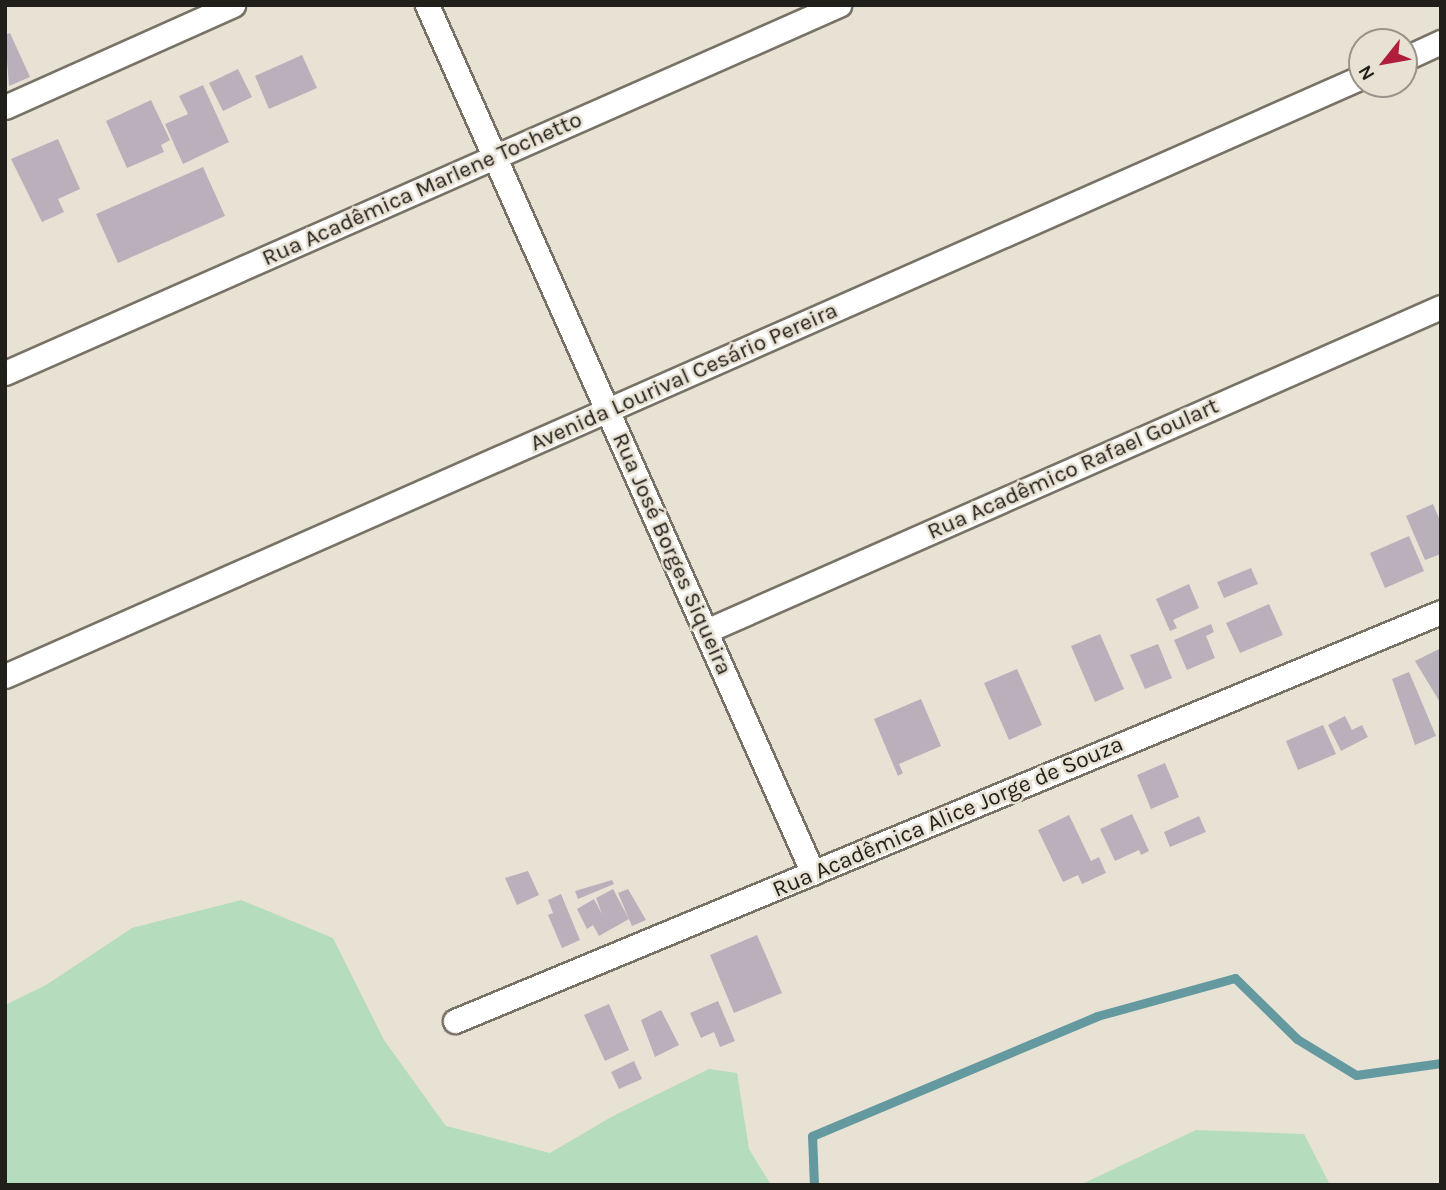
<!DOCTYPE html>
<html>
<head>
<meta charset="utf-8">
<style>
	body { margin:0 }
	#map { position:relative; width:1446px; height:1190px; overflow:hidden; background:#e8e2d4; font-family:Karla,sans-serif }
	div>[style] { position:absolute }
	[style*='--x'] { left:calc(var(--x)*1px); top:calc(var(--y)*1px); width:calc(var(--w)*1px); rotate:calc(var(--a)*1deg) }
	.green>* { inset:0; background:#b5dcbd }
	.stream>* { height:9px; margin:-4.5px; padding:0 4.5px; transform-origin:4.5px; border-radius:4.5px; background:#63999f }
	.building>* { inset:0; background:#bab0bb }
	.roads { filter:drop-shadow(2px 0 #787266) drop-shadow(-2px 0 #787266) drop-shadow(0 2px #787266) drop-shadow(0 -2px #787266) }
	.minor>* { height:23px; margin:-11.5px; padding:0 11.5px; transform-origin:11.5px; border-radius:11.5px; background:#fff }
	span { translate:-50% -50%; white-space:nowrap; text-align:center; line-height:1.15; -webkit-text-stroke:5px #e8e2d4; paint-order:stroke }
	.street-label { font-size:23px; color:#211f1a }
	.frame { position:absolute; inset:0; border:7px solid #211f1a; pointer-events:none }
	.north { position:absolute; left:1348px; top:28px; width:70px; height:70px; box-sizing:border-box; background:#e8e2d4; border:2px solid #98948a; border-radius:50%; rotate:239deg; font-size:19px; font-weight:700; line-height:28px; text-align:center; color:#211f1a }
	.north::after { content:''; display:block; margin:auto; width:24px; height:32px; background:#b11e3c; clip-path:polygon(50% 0,100% 100%,50% 72%,0 100%) }
</style>
</head>
<body>
<div id="map">
	<div class="green">
		<i style="clip-path:polygon(241px 900px,333px 938px,384px 1040px,446px 1126px,550px 1153px,613px 1116px,709px 1069px,737px 1073px,749px 1149px,771px 1185px,5px 1185px,5px 1005px,46px 985px,132px 928px)"></i>
		<i style="clip-path:polygon(1196px 1130px,1304px 1134px,1330px 1185px,1080px 1185px)"></i>
	</div>
	<div class="stream">
		<i style="--x:814;--y:1185;--w:49;--a:-92.3"></i>
		<i style="--x:812;--y:1136;--w:309;--a:-22.8"></i>
		<i style="--x:1097;--y:1016;--w:143;--a:-15.4"></i>
		<i style="--x:1235;--y:978;--w:87;--a:44.5"></i>
		<i style="--x:1297;--y:1039;--w:69;--a:31.4"></i>
		<i style="--x:1356;--y:1075;--w:86;--a:-8"></i>
	</div>
	<div class="building">
		<i style="clip-path:polygon(10px 33px,30px 77px,9px 86px,5px 35px)"></i>
		<i style="clip-path:polygon(302px 55px,317px 88px,269px 109px,255px 76px)"></i>
		<i style="clip-path:polygon(238px 69px,252px 97px,223px 111px,209px 83px)"></i>
		<i style="clip-path:polygon(203px 85px,229px 142px,183px 164px,165px 124px,188px 114px,179px 96px)"></i>
		<i style="clip-path:polygon(151px 100px,170px 140px,161px 145px,164px 152px,127px 168px,106px 121px)"></i>
		<i style="clip-path:polygon(58px 139px,80px 189px,58px 199px,64px 212px,42px 222px,11px 159px)"></i>
		<i style="clip-path:polygon(203px 167px,225px 216px,118px 263px,96px 214px)"></i>
		<i style="clip-path:polygon(1433px 504px,1441px 523px,1441px 554px,1425px 560px,1406px 516px)"></i>
		<i style="clip-path:polygon(1409px 536px,1424px 571px,1385px 588px,1370px 553px)"></i>
		<i style="clip-path:polygon(1251px 568px,1258px 584px,1224px 598px,1217px 582px)"></i>
		<i style="clip-path:polygon(1189px 584px,1199px 608px,1173px 620px,1177px 628px,1170px 631px,1156px 599px)"></i>
		<i style="clip-path:polygon(1269px 604px,1283px 635px,1240px 653px,1226px 623px)"></i>
		<i style="clip-path:polygon(1211px 624px,1214px 632px,1206px 636px,1215px 658px,1187px 670px,1174px 640px)"></i>
		<i style="clip-path:polygon(1100px 634px,1124px 689px,1095px 702px,1071px 646px)"></i>
		<i style="clip-path:polygon(1158px 644px,1172px 678px,1145px 689px,1130px 655px)"></i>
		<i style="clip-path:polygon(1441px 648px,1441px 704px,1415px 661px)"></i>
		<i style="clip-path:polygon(1017px 669px,1042px 725px,1009px 740px,984px 683px)"></i>
		<i style="clip-path:polygon(1409px 672px,1436px 736px,1415px 745px,1392px 679px)"></i>
		<i style="clip-path:polygon(921px 699px,941px 746px,899px 764px,903px 773px,898px 776px,874px 719px)"></i>
		<i style="clip-path:polygon(1345px 716px,1352px 730px,1362px 725px,1368px 737px,1341px 751px,1328px 725px)"></i>
		<i style="clip-path:polygon(1323px 725px,1336px 754px,1298px 770px,1286px 741px)"></i>
		<i style="clip-path:polygon(1165px 763px,1179px 797px,1151px 809px,1137px 775px)"></i>
		<i style="clip-path:polygon(1132px 814px,1149px 851px,1141px 855px,1139px 850px,1115px 861px,1100px 829px)"></i>
		<i style="clip-path:polygon(1069px 815px,1091px 861px,1099px 857px,1106px 873px,1082px 884px,1078px 875px,1063px 882px,1038px 830px)"></i>
		<i style="clip-path:polygon(1199px 816px,1206px 832px,1170px 847px,1164px 832px)"></i>
		<i style="clip-path:polygon(528px 871px,539px 895px,517px 905px,505px 878px)"></i>
		<i style="clip-path:polygon(612px 880px,614px 884px,578px 899px,575px 891px)"></i>
		<i style="clip-path:polygon(613px 889px,629px 919px,599px 936px,593px 925px,587px 929px,577px 909px,594px 899px,602px 914px,596px 898px)"></i>
		<i style="clip-path:polygon(628px 889px,646px 920px,632px 926px,618px 893px)"></i>
		<i style="clip-path:polygon(561px 894px,580px 940px,562px 948px,548px 915px,553px 913px,548px 900px)"></i>
		<i style="clip-path:polygon(757px 935px,782px 993px,734px 1013px,710px 955px)"></i>
		<i style="clip-path:polygon(718px 1001px,735px 1041px,720px 1047px,714px 1032px,701px 1038px,690px 1013px)"></i>
		<i style="clip-path:polygon(609px 1004px,629px 1050px,605px 1061px,584px 1015px)"></i>
		<i style="clip-path:polygon(661px 1010px,679px 1045px,655px 1057px,641px 1020px)"></i>
		<i style="clip-path:polygon(634px 1061px,642px 1079px,619px 1089px,611px 1072px)"></i>
	</div>
	<div class="roads">
		<div class="minor">
			<i style="--x:427;--y:5;--w:950;--a:66.03"></i>
			<i style="--x:1404;--y:59;--w:41;--a:-24.7"></i>
			<i style="--x:5;--y:107;--w:250;--a:-24.1"></i>
			<i style="--x:5;--y:373;--w:912;--a:-23.81"></i>
			<i style="--x:706;--y:631;--w:803;--a:-23.79"></i>
			<i style="--x:5;--y:676;--w:1483;--a:-23.82"></i>
			<i style="--x:455;--y:1021;--w:1067;--a:-22.53"></i>
		</div>
	</div>
	<div class="street-label">
		<span style="left:422px;top:189px;rotate:-24deg">Rua Acadêmica Marlene Tochetto</span>
		<span style="left:684px;top:377px;rotate:-24deg">Avenida Lourival Cesário Pereira</span>
		<span style="left:1073px;top:469px;rotate:-24deg">Rua Acadêmico Rafael Goulart</span>
		<span style="left:672px;top:554px;rotate:66deg">Rua José Borges Siqueira</span>
		<span style="left:948px;top:817px;rotate:-23deg">Rua Acadêmica Alice Jorge de Souza</span>
	</div>
	<div class="frame"></div>
	<div class="north">N</div>
</div>
</body>
</html>
